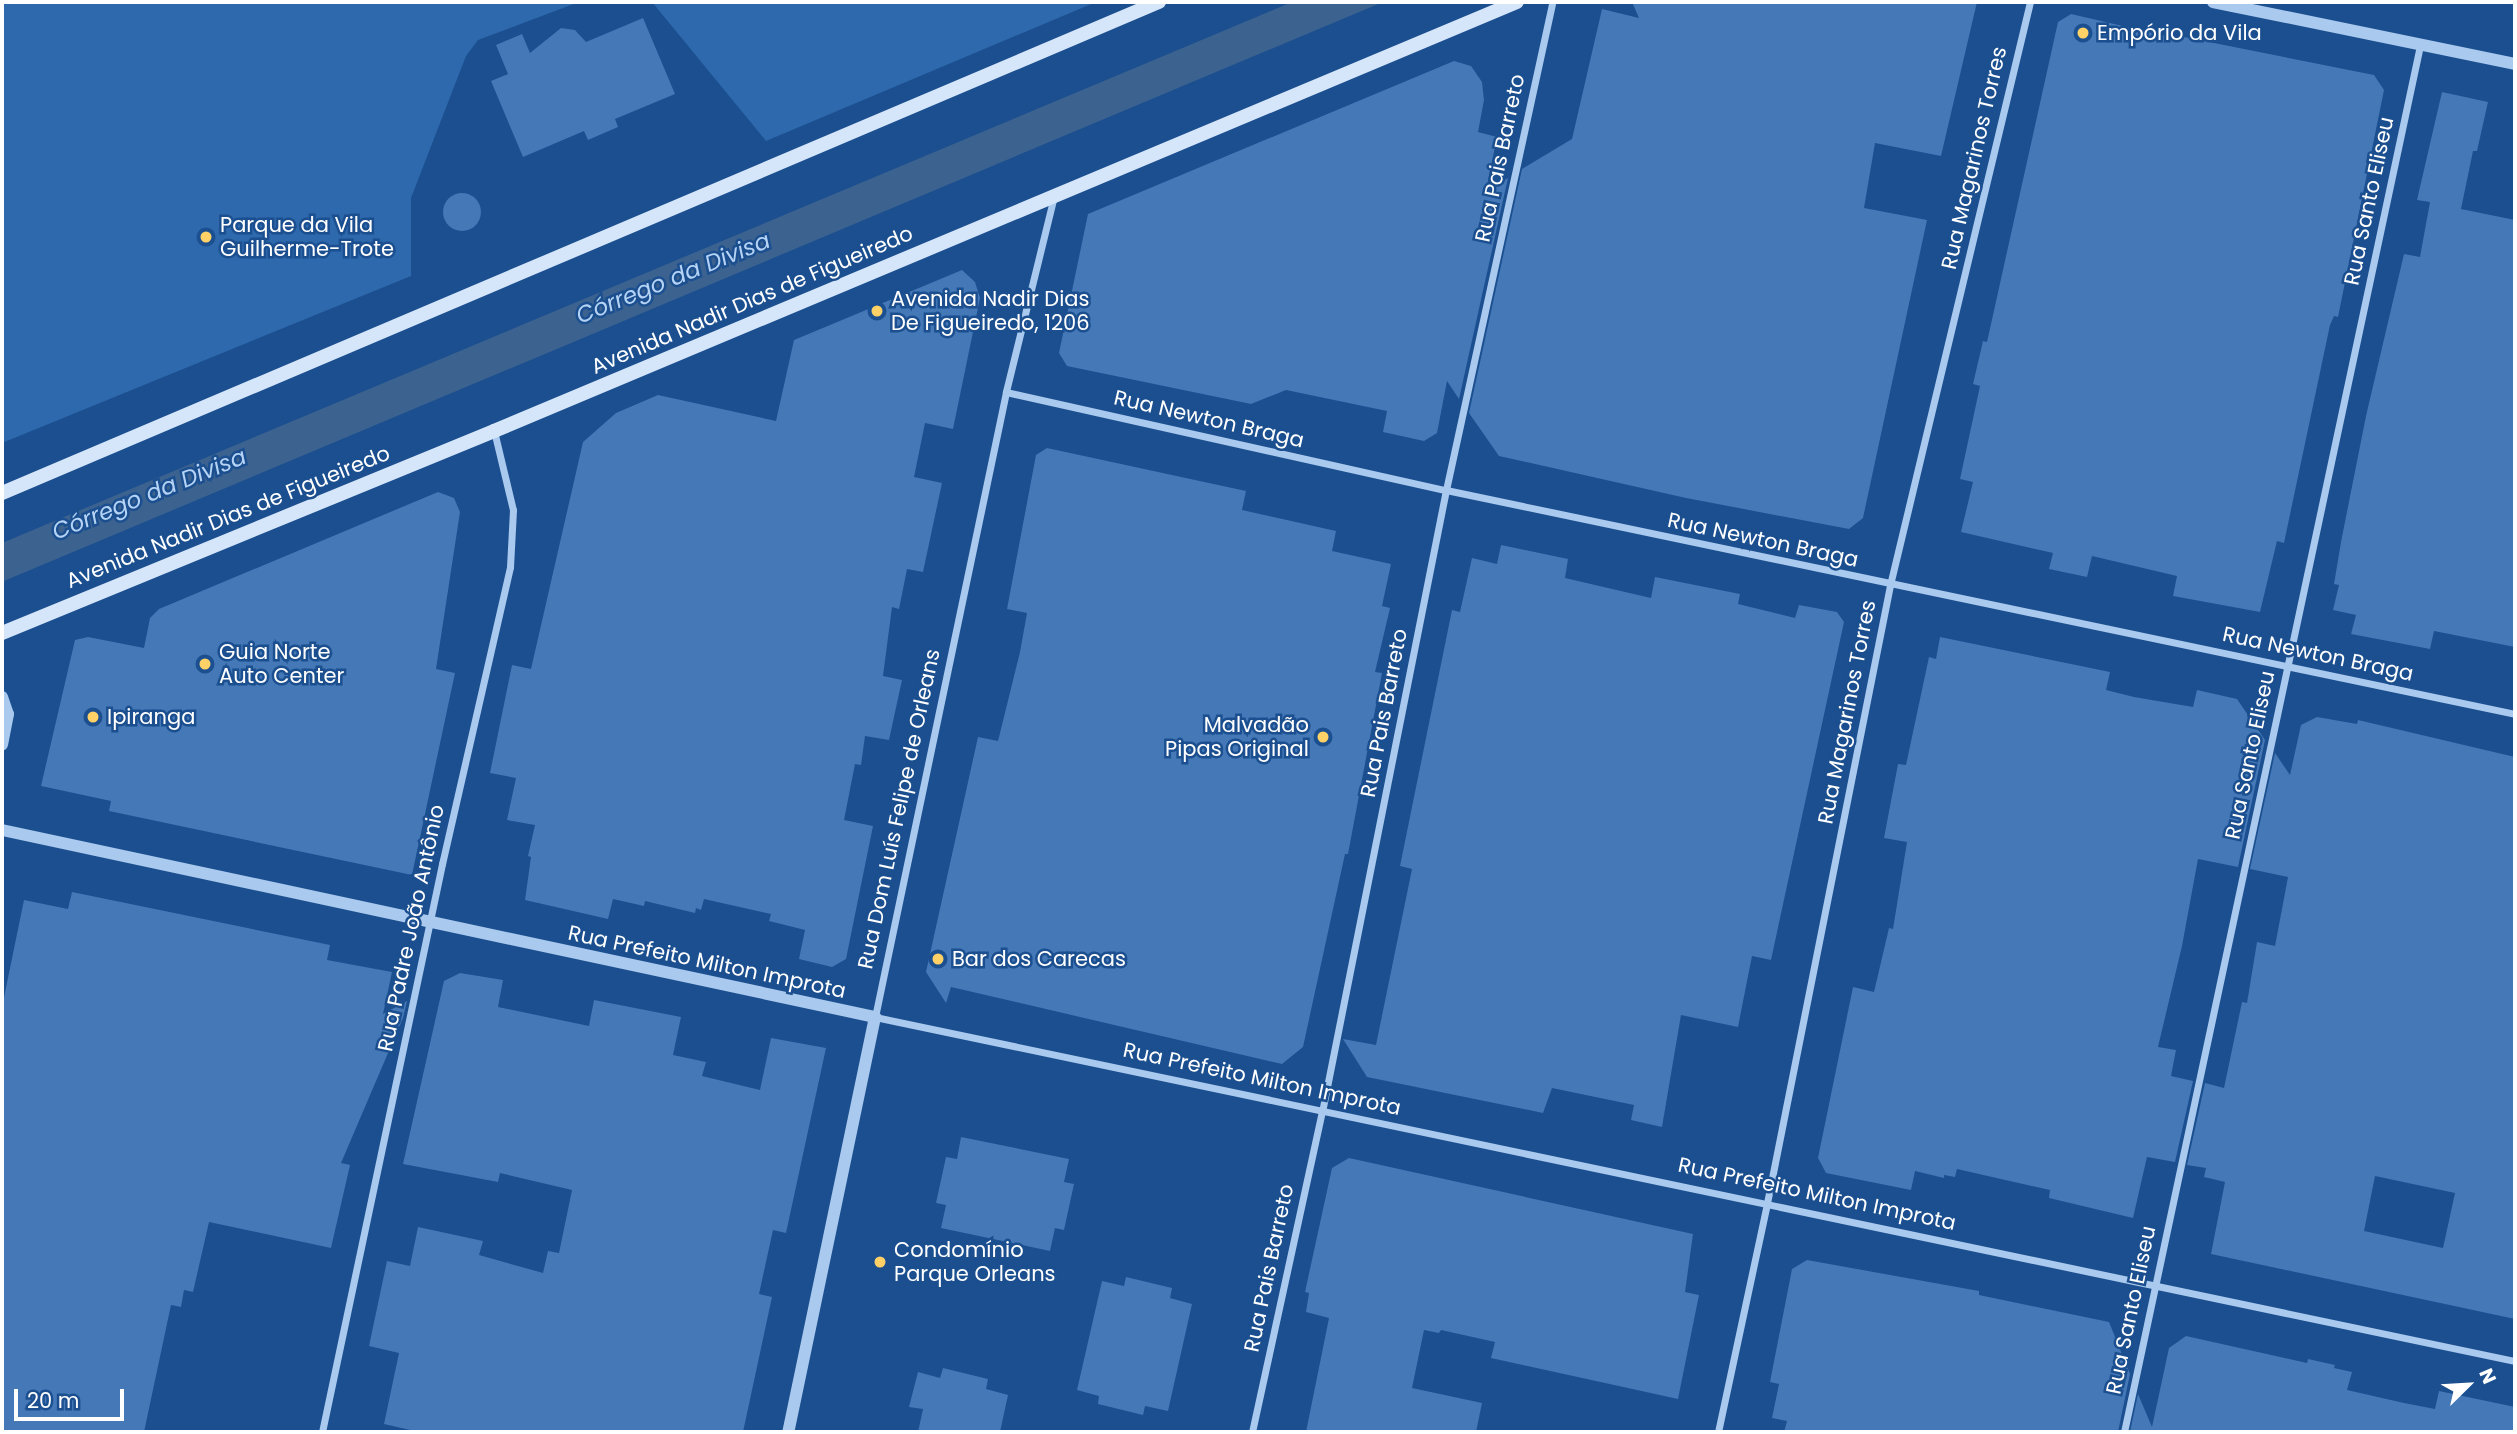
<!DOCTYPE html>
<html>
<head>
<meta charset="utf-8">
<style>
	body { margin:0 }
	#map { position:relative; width:2517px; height:1434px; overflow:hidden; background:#1b4f8f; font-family:Poppins,sans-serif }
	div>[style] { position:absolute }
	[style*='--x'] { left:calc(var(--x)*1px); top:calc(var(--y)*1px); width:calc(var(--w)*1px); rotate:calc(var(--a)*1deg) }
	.green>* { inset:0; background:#2e69ad }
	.water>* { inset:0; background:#3c6290 }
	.building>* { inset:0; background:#4478b7 }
	.round { border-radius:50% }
	.minor>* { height:7px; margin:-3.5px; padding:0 3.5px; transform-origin:3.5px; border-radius:3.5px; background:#a9c9ee }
	.tertiary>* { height:12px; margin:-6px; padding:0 6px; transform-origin:6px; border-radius:6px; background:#a9c9ee }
	.secondary>* { height:14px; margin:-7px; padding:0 7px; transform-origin:7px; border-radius:7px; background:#d6e6fa }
	.dots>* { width:19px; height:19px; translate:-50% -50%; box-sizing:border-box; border:4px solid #1b4f8f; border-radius:50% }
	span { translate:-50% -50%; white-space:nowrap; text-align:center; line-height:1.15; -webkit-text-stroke:5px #1b4f8f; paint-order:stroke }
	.poi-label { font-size:21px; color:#fff }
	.left { translate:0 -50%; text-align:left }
	.right { translate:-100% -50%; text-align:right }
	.street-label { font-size:21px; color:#fff }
	.water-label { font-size:23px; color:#b5d3f5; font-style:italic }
	.frame { position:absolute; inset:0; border:4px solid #fff; pointer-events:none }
	.north { position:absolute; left:2433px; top:1350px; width:70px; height:70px; -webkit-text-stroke:5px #1b4f8f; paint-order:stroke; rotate:66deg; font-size:19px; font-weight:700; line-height:28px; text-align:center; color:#fff }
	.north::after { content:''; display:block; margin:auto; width:24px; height:32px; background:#fff; clip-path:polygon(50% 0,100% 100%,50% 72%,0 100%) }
	.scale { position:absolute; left:14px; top:1389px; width:110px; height:32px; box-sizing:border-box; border:4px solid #fff; border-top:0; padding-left:9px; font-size:21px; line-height:24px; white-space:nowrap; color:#fff; -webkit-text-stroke:5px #1b4f8f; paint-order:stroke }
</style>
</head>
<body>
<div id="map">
	<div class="green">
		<i style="clip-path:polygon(2px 2px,579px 2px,478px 40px,466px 56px,411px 198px,411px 276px,2px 443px)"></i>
		<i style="clip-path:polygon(652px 2px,1096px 2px,766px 141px)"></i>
	</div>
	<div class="water">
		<i style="clip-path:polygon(1292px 2px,1383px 2px,4px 581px,2px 543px)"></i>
	</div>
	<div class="building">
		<i style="clip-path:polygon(1632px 2px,1977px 2px,1941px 156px,1875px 143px,1864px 208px,1927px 220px,1863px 518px,1849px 529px,1686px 498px,1499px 456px,1469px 413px,1522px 169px,1572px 139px,1602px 9px,1639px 18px)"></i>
		<i style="clip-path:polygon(2071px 14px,2183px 40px,2184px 37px,2374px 75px,2384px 90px,2338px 317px,2334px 316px,2330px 325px,2284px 543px,2277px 541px,2260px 612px,2173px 596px,2177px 576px,2092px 556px,2087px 577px,2049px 569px,2053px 553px,1961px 532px,1973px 482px,1960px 479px,1980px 386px,1973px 384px,1983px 341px,1987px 342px,2058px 22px)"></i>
		<i style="clip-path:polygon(643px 18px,675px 94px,615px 119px,618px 127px,588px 140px,584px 131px,523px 157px,491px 81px,508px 74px,496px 45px,522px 34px,530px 53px,561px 28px,575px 30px,586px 42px)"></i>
		<i style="clip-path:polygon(1454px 61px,1471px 66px,1482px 82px,1484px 100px,1478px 132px,1497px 137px,1486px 191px,1508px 178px,1459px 399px,1447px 381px,1437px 433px,1424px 441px,1383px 432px,1387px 411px,1286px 390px,1251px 404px,1067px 366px,1059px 353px,1088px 214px)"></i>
		<i style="clip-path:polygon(2442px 92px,2488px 102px,2477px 151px,2473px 151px,2461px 209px,2515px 220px,2515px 647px,2434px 631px,2430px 649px,2351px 634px,2356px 615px,2333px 610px,2339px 585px,2334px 584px,2341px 542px,2366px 416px,2404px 254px,2420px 257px,2430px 202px,2417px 200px)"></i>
		<i class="round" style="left:443px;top:193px;width:38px;height:38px"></i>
		<i style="clip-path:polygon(962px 270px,975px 282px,980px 298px,953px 429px,925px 423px,914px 477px,942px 483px,923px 572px,907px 569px,899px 609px,892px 607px,883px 676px,902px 680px,889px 740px,865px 736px,861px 765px,855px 764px,844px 820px,873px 826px,846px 959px,832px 967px,799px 959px,805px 930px,769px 921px,771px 914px,704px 899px,701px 910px,696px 908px,695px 913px,645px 901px,644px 906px,613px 899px,608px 919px,525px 900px,531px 857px,528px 856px,535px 825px,507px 820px,516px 778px,490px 773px,512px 665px,531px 669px,583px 442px,616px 413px,658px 395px,776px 421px,794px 340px)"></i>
		<i style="clip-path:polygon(1047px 448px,1246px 491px,1242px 510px,1336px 531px,1332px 551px,1391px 564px,1382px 606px,1390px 608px,1375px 672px,1382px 673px,1348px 854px,1345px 854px,1303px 1047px,1282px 1064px,951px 987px,946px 1003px,926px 972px,978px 737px,998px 741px,1020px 652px,1027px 613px,1007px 609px,1036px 455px)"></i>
		<i style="clip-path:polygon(438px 492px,454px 498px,460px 512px,436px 669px,455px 673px,412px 875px,109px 811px,111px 801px,41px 786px,75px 640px,88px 637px,144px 648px,150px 618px,159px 609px)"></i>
		<i style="clip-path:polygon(1501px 545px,1568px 559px,1565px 578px,1651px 598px,1655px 577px,1740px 594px,1738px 604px,1795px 618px,1799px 605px,1837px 612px,1844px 622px,1771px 960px,1752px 956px,1738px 1027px,1681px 1015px,1662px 1127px,1631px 1120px,1634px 1105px,1552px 1088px,1543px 1113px,1367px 1077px,1343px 1039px,1376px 1045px,1412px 869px,1400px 866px,1452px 610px,1460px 612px,1472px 558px,1497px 564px)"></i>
		<i style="clip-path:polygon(1940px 637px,2110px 672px,2106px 690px,2134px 697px,2193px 707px,2197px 690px,2237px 699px,2265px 740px,2238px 867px,2198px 859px,2182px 946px,2158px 1047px,2176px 1050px,2171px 1076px,2193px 1081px,2175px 1162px,2147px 1157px,2133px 1218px,2049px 1198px,2050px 1190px,1957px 1169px,1955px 1177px,1944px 1175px,1944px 1178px,1915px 1171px,1911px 1190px,1826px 1173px,1818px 1158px,1853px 987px,1874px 992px,1889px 928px,1893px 929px,1907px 842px,1884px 838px,1898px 764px,1906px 765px,1929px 657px,1936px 659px)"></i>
		<i style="clip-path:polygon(evenodd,2317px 717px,2357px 724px,2358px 720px,2515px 757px,2515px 1319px,2211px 1254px,2225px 1182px,2204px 1177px,2206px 1168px,2187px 1165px,2205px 1083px,2224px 1088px,2242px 1002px,2247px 1003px,2257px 942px,2275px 946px,2288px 877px,2250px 869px,2275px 753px,2290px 775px,2301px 725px,2317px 717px,2375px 1176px,2455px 1193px,2443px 1248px,2364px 1231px,2375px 1176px)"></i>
		<i style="clip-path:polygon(72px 892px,330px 945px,327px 960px,392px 972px,383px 1014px,407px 1001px,403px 1018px,341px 1163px,350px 1165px,331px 1248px,209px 1222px,193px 1292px,184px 1290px,181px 1307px,171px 1305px,144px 1432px,2px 1432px,2px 1007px,24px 900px,68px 909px)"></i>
		<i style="clip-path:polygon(460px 973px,503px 980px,498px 1007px,589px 1026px,594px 1000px,681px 1017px,673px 1055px,706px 1062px,702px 1076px,760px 1090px,771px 1038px,826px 1048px,786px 1233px,773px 1230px,759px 1294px,772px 1297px,743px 1432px,419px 1432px,384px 1424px,399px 1353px,369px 1346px,387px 1261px,410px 1266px,418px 1227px,483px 1241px,479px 1255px,543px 1273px,548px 1251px,559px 1253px,572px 1190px,500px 1173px,498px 1182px,403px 1164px,444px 981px)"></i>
		<i style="clip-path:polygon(961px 1137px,1069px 1159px,1064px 1182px,1074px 1184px,1064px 1230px,1055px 1228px,1050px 1251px,941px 1228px,946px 1205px,936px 1203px,946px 1157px,957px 1159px)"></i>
		<i style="clip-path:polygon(1349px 1158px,1693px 1234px,1685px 1292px,1699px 1295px,1678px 1399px,1491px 1358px,1495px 1342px,1441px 1330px,1439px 1333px,1424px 1330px,1412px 1388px,1482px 1403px,1476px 1432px,1306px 1432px,1329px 1318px,1306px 1312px,1309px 1293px,1305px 1292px,1332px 1168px)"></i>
		<i style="clip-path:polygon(1807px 1260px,1979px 1291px,1979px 1295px,2109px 1322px,2130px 1374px,2118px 1432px,1784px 1432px,1787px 1421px,1772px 1418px,1779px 1384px,1770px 1382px,1792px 1269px)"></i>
		<i style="clip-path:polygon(1126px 1277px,1172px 1288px,1170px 1298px,1192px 1304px,1168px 1411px,1145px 1406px,1143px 1415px,1098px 1404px,1099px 1396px,1077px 1390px,1102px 1281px,1124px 1286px)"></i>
		<i style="clip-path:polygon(2186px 1336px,2307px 1363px,2308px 1359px,2335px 1365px,2334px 1368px,2352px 1372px,2347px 1390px,2404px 1403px,2435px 1409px,2439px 1391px,2515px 1407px,2515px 1432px,2130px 1432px,2138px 1394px,2152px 1427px,2169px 1348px)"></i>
		<i style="clip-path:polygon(943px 1368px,988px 1379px,986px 1389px,1008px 1395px,1000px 1432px,918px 1432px,923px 1409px,909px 1407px,918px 1372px,940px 1378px)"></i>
	</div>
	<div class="minor">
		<i style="--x:1054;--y:196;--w:202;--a:103.8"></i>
		<i style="--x:1006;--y:392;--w:639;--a:101.84"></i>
		<i style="--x:875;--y:1017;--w:1676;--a:11.85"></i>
		<i style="--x:1006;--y:392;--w:451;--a:12.6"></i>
		<i style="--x:1446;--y:490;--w:1092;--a:11.83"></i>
		<i style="--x:322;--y:1432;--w:581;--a:-78.07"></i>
		<i style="--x:442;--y:864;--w:305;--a:-77.1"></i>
		<i style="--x:510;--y:567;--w:57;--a:-87"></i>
		<i style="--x:513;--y:510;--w:81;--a:-103.5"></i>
		<i style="--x:1252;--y:1432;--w:328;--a:-77.7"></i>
		<i style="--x:1322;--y:1112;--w:634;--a:-78.73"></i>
		<i style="--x:1446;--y:490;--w:499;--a:-77.7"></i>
		<i style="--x:1718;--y:1432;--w:234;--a:-77.9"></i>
		<i style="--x:1767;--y:1203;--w:630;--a:-78.74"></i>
		<i style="--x:1890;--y:585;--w:600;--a:-76.5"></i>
		<i style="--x:2124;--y:1432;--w:1418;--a:-77.95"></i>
	</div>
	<div class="tertiary">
		<i style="--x:2213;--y:2;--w:308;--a:11.6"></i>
		<i style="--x:2;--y:697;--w:18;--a:71"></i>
		<i style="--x:8;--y:714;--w:31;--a:101"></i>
		<i style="--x:2;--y:830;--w:893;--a:12.09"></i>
		<i style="--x:875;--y:1017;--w:424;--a:101.8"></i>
	</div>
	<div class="secondary">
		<i style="--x:2;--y:493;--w:1257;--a:-23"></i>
		<i style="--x:2;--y:633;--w:532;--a:-22.32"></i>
		<i style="--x:494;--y:431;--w:1109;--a:-22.75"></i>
	</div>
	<div class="dots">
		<i style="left:2083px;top:33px;background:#ffd166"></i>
		<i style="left:206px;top:237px;background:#ffd166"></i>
		<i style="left:877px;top:311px;background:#ffd166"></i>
		<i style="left:205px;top:664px;background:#ffd166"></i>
		<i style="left:93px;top:717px;background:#ffd166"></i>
		<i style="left:1323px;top:737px;background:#ffd166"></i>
		<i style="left:938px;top:959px;background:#ffd166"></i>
		<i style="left:880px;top:1262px;background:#ffd166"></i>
	</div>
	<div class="poi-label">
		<span class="left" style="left:2097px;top:33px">Empório da Vila</span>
		<span class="left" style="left:220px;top:237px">Parque da Vila<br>Guilherme-Trote</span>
		<span class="left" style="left:891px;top:311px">Avenida Nadir Dias<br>De Figueiredo, 1206</span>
		<span class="left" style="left:219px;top:664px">Guia Norte<br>Auto Center</span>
		<span class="left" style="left:107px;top:717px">Ipiranga</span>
		<span class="right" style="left:1309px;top:737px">Malvadão<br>Pipas Original</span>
		<span class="left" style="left:952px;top:959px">Bar dos Carecas</span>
		<span class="left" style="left:894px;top:1262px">Condomínio<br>Parque Orleans</span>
	</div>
	<div class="street-label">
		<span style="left:1500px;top:158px;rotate:-78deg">Rua Pais Barreto</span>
		<span style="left:1974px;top:158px;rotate:-77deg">Rua Magarinos Torres</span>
		<span style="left:2369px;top:201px;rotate:-78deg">Rua Santo Eliseu</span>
		<span style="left:752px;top:300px;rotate:-23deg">Avenida Nadir Dias de Figueiredo</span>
		<span style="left:1209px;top:419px;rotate:13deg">Rua Newton Braga</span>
		<span style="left:228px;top:517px;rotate:-22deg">Avenida Nadir Dias de Figueiredo</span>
		<span style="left:1763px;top:540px;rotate:12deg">Rua Newton Braga</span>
		<span style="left:2318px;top:654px;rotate:12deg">Rua Newton Braga</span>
		<span style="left:1847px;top:712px;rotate:-79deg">Rua Magarinos Torres</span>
		<span style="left:1384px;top:713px;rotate:-79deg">Rua Pais Barreto</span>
		<span style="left:2250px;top:755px;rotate:-78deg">Rua Santo Eliseu</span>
		<span style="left:899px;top:809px;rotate:-78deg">Rua Dom Luís Felipe de Orleans</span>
		<span style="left:411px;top:928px;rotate:-78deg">Rua Padre João Antônio</span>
		<span style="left:707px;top:962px;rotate:12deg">Rua Prefeito Milton Improta</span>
		<span style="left:1262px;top:1079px;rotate:12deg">Rua Prefeito Milton Improta</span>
		<span style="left:1817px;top:1194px;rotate:12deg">Rua Prefeito Milton Improta</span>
		<span style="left:1269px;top:1268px;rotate:-78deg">Rua Pais Barreto</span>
		<span style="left:2131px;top:1310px;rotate:-78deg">Rua Santo Eliseu</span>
	</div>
	<div class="water-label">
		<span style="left:673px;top:278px;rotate:-22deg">Córrego da Divisa</span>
		<span style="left:149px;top:494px;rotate:-22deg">Córrego da Divisa</span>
	</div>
	<div class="frame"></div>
	<div class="north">N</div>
	<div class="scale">20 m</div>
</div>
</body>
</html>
